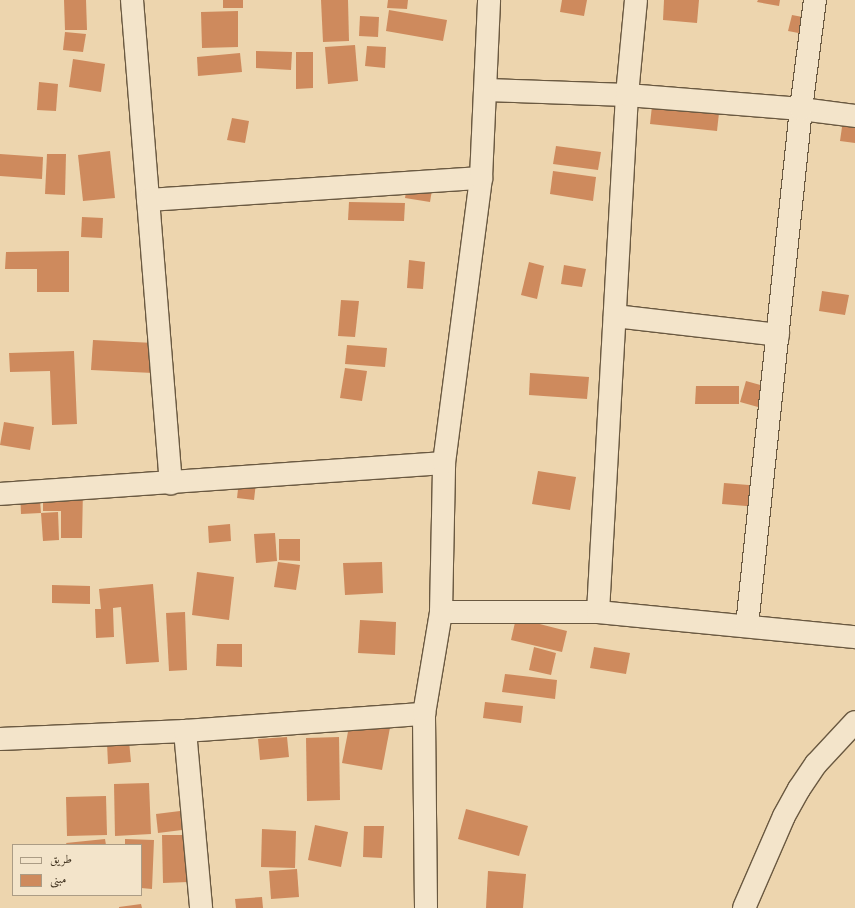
<!DOCTYPE html>
<html>
<head>
<meta charset="utf-8">
<style>
	body { margin:0 }
	#map { position:relative; width:855px; height:908px; overflow:hidden; background:#edd5ae; font-family:"Libre Bodoni",Amiri,serif }
	div>[style] { position:absolute }
	[style*='--x'] { left:calc(var(--x)*1px); top:calc(var(--y)*1px); width:calc(var(--w)*1px); rotate:calc(var(--a)*1deg) }
	.building>* { inset:0; background:#ce8a5d }
	.roads { filter:drop-shadow(1px 0 #6a5941) drop-shadow(-1px 0 #6a5941) drop-shadow(0 1px #6a5941) drop-shadow(0 -1px #6a5941) }
	.minor>* { height:22px; margin:-11px; padding:0 11px; transform-origin:11px; border-radius:11px; background:#f3e4ca }
	span { translate:-50% -50%; white-space:nowrap; text-align:center; line-height:1.15; -webkit-text-stroke:3px #f3e4ca; paint-order:stroke }
	.legend { position:absolute; left:12px; top:844px; width:130px; height:52px; box-sizing:border-box; background:#f3e4ca; border:1px solid #ab9c85; margin:0; padding:5px 7px; list-style:none; font-size:12px; color:#3e301d }
	.legend li { display:flex; align-items:center; gap:8px; height:20px }
	.legend b { width:20px; border:1px solid #ab9c85 }
</style>
</head>
<body>
<div id="map">
	<div class="building">
		<i style="clip-path:polygon(64px 0,86px 0,87px 30px,65px 30px)"></i>
		<i style="clip-path:polygon(223px 0,243px 0,243px 8px,223px 8px)"></i>
		<i style="clip-path:polygon(321px 0,348px 0,349px 41px,323px 42px)"></i>
		<i style="clip-path:polygon(388px 0,408px 0,407px 9px,387px 8px)"></i>
		<i style="clip-path:polygon(562px 0,587px 0,584px 16px,560px 12px)"></i>
		<i style="clip-path:polygon(664px 0,699px 0,697px 23px,663px 20px)"></i>
		<i style="clip-path:polygon(758px 0,780px 0,779px 6px,757px 2px)"></i>
		<i style="clip-path:polygon(389px 10px,447px 20px,443px 41px,386px 31px)"></i>
		<i style="clip-path:polygon(238px 11px,238px 47px,202px 48px,201px 12px)"></i>
		<i style="clip-path:polygon(792px 15px,813px 19px,809px 35px,788px 31px)"></i>
		<i style="clip-path:polygon(360px 16px,379px 17px,378px 37px,359px 36px)"></i>
		<i style="clip-path:polygon(65px 32px,86px 34px,83px 52px,63px 50px)"></i>
		<i style="clip-path:polygon(355px 45px,358px 81px,328px 84px,325px 47px)"></i>
		<i style="clip-path:polygon(367px 46px,386px 47px,385px 68px,365px 66px)"></i>
		<i style="clip-path:polygon(256px 51px,292px 52px,291px 70px,256px 68px)"></i>
		<i style="clip-path:polygon(296px 52px,313px 52px,313px 88px,296px 89px)"></i>
		<i style="clip-path:polygon(240px 53px,242px 72px,198px 76px,197px 57px)"></i>
		<i style="clip-path:polygon(73px 59px,105px 64px,101px 92px,69px 87px)"></i>
		<i style="clip-path:polygon(39px 82px,58px 84px,56px 111px,37px 110px)"></i>
		<i style="clip-path:polygon(654px 88px,721px 95px,717px 131px,650px 124px)"></i>
		<i style="clip-path:polygon(845px 106px,855px 107px,855px 143px,840px 141px)"></i>
		<i style="clip-path:polygon(232px 118px,249px 121px,245px 143px,227px 140px)"></i>
		<i style="clip-path:polygon(556px 146px,601px 152px,598px 170px,553px 164px)"></i>
		<i style="clip-path:polygon(110px 151px,115px 198px,83px 201px,78px 155px)"></i>
		<i style="clip-path:polygon(0 154px,43px 157px,42px 179px,0 176px)"></i>
		<i style="clip-path:polygon(47px 154px,66px 154px,65px 195px,45px 194px)"></i>
		<i style="clip-path:polygon(553px 171px,596px 177px,593px 201px,550px 194px)"></i>
		<i style="clip-path:polygon(408px 180px,433px 184px,430px 202px,405px 198px)"></i>
		<i style="clip-path:polygon(349px 202px,405px 203px,404px 221px,348px 220px)"></i>
		<i style="clip-path:polygon(82px 217px,103px 218px,102px 238px,81px 237px)"></i>
		<i style="clip-path:polygon(69px 251px,69px 292px,37px 292px,37px 269px,5px 269px,6px 252px)"></i>
		<i style="clip-path:polygon(409px 260px,425px 262px,423px 289px,407px 288px)"></i>
		<i style="clip-path:polygon(529px 262px,544px 266px,537px 299px,521px 295px)"></i>
		<i style="clip-path:polygon(564px 265px,586px 269px,582px 287px,561px 284px)"></i>
		<i style="clip-path:polygon(822px 291px,849px 295px,845px 315px,819px 311px)"></i>
		<i style="clip-path:polygon(341px 300px,359px 301px,355px 337px,338px 336px)"></i>
		<i style="clip-path:polygon(93px 340px,154px 343px,153px 373px,91px 370px)"></i>
		<i style="clip-path:polygon(347px 345px,387px 348px,385px 367px,345px 364px)"></i>
		<i style="clip-path:polygon(74px 351px,77px 424px,52px 425px,50px 371px,10px 372px,9px 353px)"></i>
		<i style="clip-path:polygon(345px 368px,367px 371px,362px 401px,340px 398px)"></i>
		<i style="clip-path:polygon(530px 373px,589px 377px,587px 399px,529px 395px)"></i>
		<i style="clip-path:polygon(746px 381px,764px 386px,758px 407px,740px 402px)"></i>
		<i style="clip-path:polygon(696px 386px,739px 386px,739px 404px,695px 404px)"></i>
		<i style="clip-path:polygon(4px 422px,34px 427px,30px 450px,0 445px)"></i>
		<i style="clip-path:polygon(538px 471px,576px 477px,570px 510px,532px 504px)"></i>
		<i style="clip-path:polygon(240px 472px,257px 474px,254px 500px,237px 498px)"></i>
		<i style="clip-path:polygon(724px 483px,761px 486px,758px 507px,722px 504px)"></i>
		<i style="clip-path:polygon(39px 487px,41px 513px,21px 514px,20px 488px)"></i>
		<i style="clip-path:polygon(43px 490px,83px 490px,82px 538px,61px 538px,61px 511px,43px 511px)"></i>
		<i style="clip-path:polygon(58px 512px,59px 540px,43px 541px,41px 513px)"></i>
		<i style="clip-path:polygon(230px 524px,231px 541px,209px 543px,208px 526px)"></i>
		<i style="clip-path:polygon(275px 533px,277px 561px,256px 563px,254px 534px)"></i>
		<i style="clip-path:polygon(279px 539px,300px 539px,300px 561px,279px 560px)"></i>
		<i style="clip-path:polygon(278px 562px,300px 565px,296px 590px,274px 587px)"></i>
		<i style="clip-path:polygon(382px 562px,383px 593px,345px 595px,343px 563px)"></i>
		<i style="clip-path:polygon(197px 572px,234px 577px,229px 620px,192px 615px)"></i>
		<i style="clip-path:polygon(153px 584px,159px 662px,126px 664px,121px 607px,113px 608px,114px 637px,96px 638px,95px 609px,101px 609px,99px 589px)"></i>
		<i style="clip-path:polygon(52px 585px,90px 586px,90px 604px,52px 603px)"></i>
		<i style="clip-path:polygon(185px 612px,187px 670px,169px 671px,166px 613px)"></i>
		<i style="clip-path:polygon(516px 618px,567px 631px,562px 652px,511px 640px)"></i>
		<i style="clip-path:polygon(360px 620px,396px 622px,395px 655px,358px 653px)"></i>
		<i style="clip-path:polygon(217px 644px,242px 644px,242px 667px,216px 666px)"></i>
		<i style="clip-path:polygon(534px 647px,556px 653px,551px 675px,529px 670px)"></i>
		<i style="clip-path:polygon(594px 647px,630px 653px,626px 674px,590px 668px)"></i>
		<i style="clip-path:polygon(505px 674px,557px 680px,555px 699px,502px 692px)"></i>
		<i style="clip-path:polygon(485px 702px,523px 706px,521px 723px,483px 718px)"></i>
		<i style="clip-path:polygon(352px 711px,392px 717px,382px 770px,342px 763px)"></i>
		<i style="clip-path:polygon(287px 737px,289px 757px,260px 760px,258px 739px)"></i>
		<i style="clip-path:polygon(339px 737px,340px 800px,307px 801px,306px 738px)"></i>
		<i style="clip-path:polygon(129px 741px,131px 762px,108px 764px,107px 743px)"></i>
		<i style="clip-path:polygon(149px 783px,151px 834px,115px 836px,114px 784px)"></i>
		<i style="clip-path:polygon(106px 796px,107px 835px,67px 836px,66px 797px)"></i>
		<i style="clip-path:polygon(466px 809px,528px 826px,519px 856px,458px 839px)"></i>
		<i style="clip-path:polygon(180px 811px,182px 830px,158px 833px,156px 814px)"></i>
		<i style="clip-path:polygon(315px 825px,348px 832px,341px 867px,308px 860px)"></i>
		<i style="clip-path:polygon(364px 826px,384px 826px,382px 858px,363px 857px)"></i>
		<i style="clip-path:polygon(262px 829px,296px 831px,295px 868px,261px 867px)"></i>
		<i style="clip-path:polygon(162px 835px,188px 835px,188px 882px,163px 883px)"></i>
		<i style="clip-path:polygon(105px 839px,106px 845px,67px 845px,66px 843px)"></i>
		<i style="clip-path:polygon(125px 839px,154px 840px,152px 889px,141px 888px,141px 845px,125px 845px)"></i>
		<i style="clip-path:polygon(297px 869px,299px 897px,271px 899px,269px 871px)"></i>
		<i style="clip-path:polygon(488px 871px,526px 874px,523px 908px,486px 908px)"></i>
		<i style="clip-path:polygon(262px 897px,263px 908px,236px 908px,235px 899px)"></i>
		<i style="clip-path:polygon(141px 904px,142px 908px,119px 908px,119px 907px)"></i>
	</div>
	<div class="roads">
		<div class="minor">
			<i style="--x:132;--y:0;--w:485;--a:85.4"></i>
			<i style="--x:487;--y:90;--w:140;--a:2"></i>
			<i style="--x:627;--y:95;--w:175;--a:4.6"></i>
			<i style="--x:801;--y:109;--w:54;--a:7.4"></i>
			<i style="--x:148;--y:200;--w:334;--a:-3.8"></i>
			<i style="--x:615;--y:316;--w:164;--a:6.6"></i>
			<i style="--x:0;--y:494;--w:445;--a:-4"></i>
			<i style="--x:441;--y:612;--w:157;--a:0"></i>
			<i style="--x:598;--y:612;--w:258;--a:5.6"></i>
			<i style="--x:598;--y:612;--w:518;--a:-86.79"></i>
			<i style="--x:627;--y:95;--w:95;--a:-84.6"></i>
			<i style="--x:747;--y:626;--w:520;--a:-84.04"></i>
			<i style="--x:801;--y:109;--w:110;--a:-82.7"></i>
			<i style="--x:185;--y:731;--w:178;--a:84.8"></i>
			<i style="--x:0;--y:739;--w:185;--a:-2.5"></i>
			<i style="--x:185;--y:731;--w:240;--a:-4.1"></i>
			<i style="--x:426;--y:908;--w:194;--a:-90.6"></i>
			<i style="--x:424;--y:714;--w:103;--a:-80.5"></i>
			<i style="--x:441;--y:612;--w:149;--a:-88.8"></i>
			<i style="--x:444;--y:463;--w:287;--a:-82.6"></i>
			<i style="--x:481;--y:178;--w:178;--a:-87.4"></i>
			<i style="--x:744;--y:908;--w:100;--a:-66.5"></i>
			<i style="--x:784;--y:816;--w:31;--a:-61"></i>
			<i style="--x:799;--y:789;--w:30;--a:-56"></i>
			<i style="--x:816;--y:764;--w:57;--a:-47.1"></i>
		</div>
	</div>
	<ul class="legend">
	<li><b style="height:5px;background:#f3e4ca"></b>طريق</li>
	<li><b style="height:11px;background:#ce8a5d"></b>مبنى</li>
	</ul>
</div>
</body>
</html>
